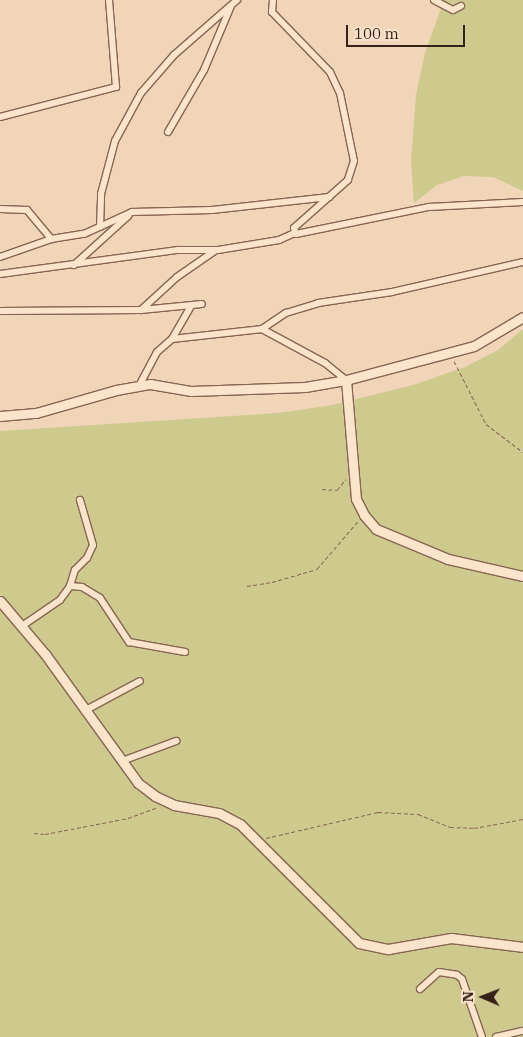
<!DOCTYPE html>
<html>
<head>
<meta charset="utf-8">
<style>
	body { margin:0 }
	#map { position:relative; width:523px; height:1037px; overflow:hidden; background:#f0d5b9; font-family:"IBM Plex Serif",serif }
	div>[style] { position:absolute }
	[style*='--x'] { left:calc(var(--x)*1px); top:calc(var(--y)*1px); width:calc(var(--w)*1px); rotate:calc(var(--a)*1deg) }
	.green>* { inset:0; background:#cec98d }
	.path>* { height:1px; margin-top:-0.5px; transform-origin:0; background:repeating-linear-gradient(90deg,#876553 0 4px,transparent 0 6.5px) }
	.roads { filter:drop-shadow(1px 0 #876553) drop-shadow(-1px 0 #876553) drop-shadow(0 1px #876553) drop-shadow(0 -1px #876553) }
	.street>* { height:6px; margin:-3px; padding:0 3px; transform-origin:3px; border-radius:3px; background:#fbe4cc }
	.secondary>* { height:9px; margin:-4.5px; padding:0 4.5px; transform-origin:4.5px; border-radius:4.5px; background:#fbe4cc }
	span { translate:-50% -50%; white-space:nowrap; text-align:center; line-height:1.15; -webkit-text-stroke:4px #f7e1c9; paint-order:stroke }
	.north { position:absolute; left:458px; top:972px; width:50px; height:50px; -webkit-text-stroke:4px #f7e1c9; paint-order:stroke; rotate:271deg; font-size:14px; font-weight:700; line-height:20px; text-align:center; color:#352119 }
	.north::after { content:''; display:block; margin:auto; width:18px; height:22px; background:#352119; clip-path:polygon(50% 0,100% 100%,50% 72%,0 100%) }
	.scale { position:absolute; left:346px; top:25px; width:119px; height:22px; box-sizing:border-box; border:2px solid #352119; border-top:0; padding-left:6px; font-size:15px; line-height:18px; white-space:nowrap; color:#352119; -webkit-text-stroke:4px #f7e1c9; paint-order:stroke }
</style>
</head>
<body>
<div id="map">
	<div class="green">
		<i style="clip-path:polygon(444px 0,523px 0,523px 191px,493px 177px,464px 176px,437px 185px,414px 203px,411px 160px,416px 95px,425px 53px)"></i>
		<i style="clip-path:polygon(523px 329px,523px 1037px,0 1037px,0 431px,278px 413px,333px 405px,413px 385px,465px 367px,498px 350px)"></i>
	</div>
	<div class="path">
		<i style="--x:454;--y:361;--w:71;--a:63.1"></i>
		<i style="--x:486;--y:424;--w:46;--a:37.1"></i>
		<i style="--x:322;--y:489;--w:15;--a:4"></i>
		<i style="--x:337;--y:490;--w:14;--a:-51"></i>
		<i style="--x:247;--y:586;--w:25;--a:-9"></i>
		<i style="--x:272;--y:582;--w:47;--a:-16.1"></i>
		<i style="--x:317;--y:569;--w:65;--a:-49.4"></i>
		<i style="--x:34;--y:833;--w:11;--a:5"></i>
		<i style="--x:45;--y:834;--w:85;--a:-10.9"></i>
		<i style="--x:128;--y:818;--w:33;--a:-20"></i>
		<i style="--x:266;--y:838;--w:115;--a:-13.1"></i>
		<i style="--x:378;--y:812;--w:40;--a:2.9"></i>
		<i style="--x:418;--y:814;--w:35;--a:22"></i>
		<i style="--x:450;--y:827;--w:24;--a:2"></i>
		<i style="--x:474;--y:828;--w:50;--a:-10.4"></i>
	</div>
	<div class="roads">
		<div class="street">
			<i style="--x:273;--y:0;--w:12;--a:95"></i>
			<i style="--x:272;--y:12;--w:83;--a:46"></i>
			<i style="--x:330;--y:72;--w:23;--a:65"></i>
			<i style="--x:340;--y:93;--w:69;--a:78.4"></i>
			<i style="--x:354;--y:161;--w:20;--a:108"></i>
			<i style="--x:348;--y:180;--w:72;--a:138.4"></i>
			<i style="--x:294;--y:228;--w:6;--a:72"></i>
			<i style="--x:296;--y:234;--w:136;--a:-11.5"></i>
			<i style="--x:429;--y:207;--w:94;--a:-3"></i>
			<i style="--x:434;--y:0;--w:21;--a:28"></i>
			<i style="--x:453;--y:10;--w:9;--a:-27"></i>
			<i style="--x:0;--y:117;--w:120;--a:-14.5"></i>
			<i style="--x:116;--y:87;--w:87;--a:-94.6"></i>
			<i style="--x:168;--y:132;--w:72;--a:-59.9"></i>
			<i style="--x:204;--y:70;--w:69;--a:-67.1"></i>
			<i style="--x:0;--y:209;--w:27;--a:2"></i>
			<i style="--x:27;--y:210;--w:38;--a:50"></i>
			<i style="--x:100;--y:227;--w:33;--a:-88"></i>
			<i style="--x:101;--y:194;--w:55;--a:-75.2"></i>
			<i style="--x:115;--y:141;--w:55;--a:-61.6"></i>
			<i style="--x:141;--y:93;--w:50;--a:-49"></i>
			<i style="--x:174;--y:55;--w:84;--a:-41.1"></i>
			<i style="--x:0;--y:257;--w:54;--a:-19.4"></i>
			<i style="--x:51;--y:239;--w:33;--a:-9"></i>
			<i style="--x:84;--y:234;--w:53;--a:-24.6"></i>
			<i style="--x:132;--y:212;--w:80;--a:-1.4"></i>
			<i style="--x:212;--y:210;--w:118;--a:-6.3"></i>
			<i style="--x:74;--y:265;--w:73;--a:-42.2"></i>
			<i style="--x:0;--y:274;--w:180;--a:-7.7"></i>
			<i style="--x:178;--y:250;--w:40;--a:0"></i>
			<i style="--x:218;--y:250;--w:62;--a:-9.3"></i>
			<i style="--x:279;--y:240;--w:17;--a:-24"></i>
			<i style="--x:141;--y:310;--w:49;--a:-42.5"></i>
			<i style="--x:177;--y:277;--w:47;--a:-34.7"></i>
			<i style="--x:0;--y:311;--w:141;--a:-0.4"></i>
			<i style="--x:141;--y:310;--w:61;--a:-5.6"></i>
			<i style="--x:262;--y:329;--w:72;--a:28.4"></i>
			<i style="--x:325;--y:363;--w:27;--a:39"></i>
			<i style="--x:172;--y:339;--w:36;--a:-60"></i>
			<i style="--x:139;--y:386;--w:38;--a:-62"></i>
			<i style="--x:157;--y:352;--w:20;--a:-41"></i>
			<i style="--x:172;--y:339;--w:91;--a:-6.3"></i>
			<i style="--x:262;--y:329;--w:29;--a:-34"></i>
			<i style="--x:286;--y:313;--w:34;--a:-17"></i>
			<i style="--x:318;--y:303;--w:75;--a:-8.5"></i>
			<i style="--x:392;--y:292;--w:134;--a:-12.9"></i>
			<i style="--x:70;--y:586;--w:17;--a:-73"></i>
			<i style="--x:75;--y:570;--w:17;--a:-45"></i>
			<i style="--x:87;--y:558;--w:14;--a:-65"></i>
			<i style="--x:93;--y:545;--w:47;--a:-106.1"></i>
			<i style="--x:22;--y:626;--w:46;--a:-34.4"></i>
			<i style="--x:60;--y:600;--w:17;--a:-54"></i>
			<i style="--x:70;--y:586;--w:12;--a:5"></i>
			<i style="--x:82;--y:587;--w:21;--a:31"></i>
			<i style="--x:100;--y:598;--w:53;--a:56.6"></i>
			<i style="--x:129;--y:642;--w:57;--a:10.1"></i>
			<i style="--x:86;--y:710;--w:61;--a:-28.2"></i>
			<i style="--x:122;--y:761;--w:58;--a:-20.3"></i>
			<i style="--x:420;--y:989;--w:25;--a:-42"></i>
			<i style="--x:439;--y:972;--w:18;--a:9"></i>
			<i style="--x:457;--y:975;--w:6;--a:39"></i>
			<i style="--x:462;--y:979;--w:61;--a:71"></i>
			<i style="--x:496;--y:1037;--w:28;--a:-13"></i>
		</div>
		<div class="secondary">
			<i style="--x:346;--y:380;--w:119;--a:85.2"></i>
			<i style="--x:356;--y:499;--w:18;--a:63"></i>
			<i style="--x:364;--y:515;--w:18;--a:49"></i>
			<i style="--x:376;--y:529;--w:78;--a:22.6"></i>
			<i style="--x:448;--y:559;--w:77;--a:12.8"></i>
			<i style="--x:0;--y:416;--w:36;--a:-5"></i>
			<i style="--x:36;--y:413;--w:83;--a:-16"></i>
			<i style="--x:116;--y:390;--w:35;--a:-10"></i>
			<i style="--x:150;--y:384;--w:42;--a:9.7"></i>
			<i style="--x:191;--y:391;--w:114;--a:-2"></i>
			<i style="--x:305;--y:387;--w:42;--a:-9.7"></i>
			<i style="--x:346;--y:380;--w:132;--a:-14.9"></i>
			<i style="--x:474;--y:346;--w:57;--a:-30.6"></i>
			<i style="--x:0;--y:601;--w:70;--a:49.7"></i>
			<i style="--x:45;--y:654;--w:159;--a:54.2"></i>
			<i style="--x:138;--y:783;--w:21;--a:37"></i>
			<i style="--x:155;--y:796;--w:21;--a:25"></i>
			<i style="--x:174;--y:805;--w:46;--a:10.1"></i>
			<i style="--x:219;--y:813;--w:24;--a:28"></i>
			<i style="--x:240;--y:824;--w:168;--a:45"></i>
			<i style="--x:359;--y:943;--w:30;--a:12"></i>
			<i style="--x:388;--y:949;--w:64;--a:-9.9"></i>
			<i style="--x:451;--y:938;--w:73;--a:7.1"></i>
		</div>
	</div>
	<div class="north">N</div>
	<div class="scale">100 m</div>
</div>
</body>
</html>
